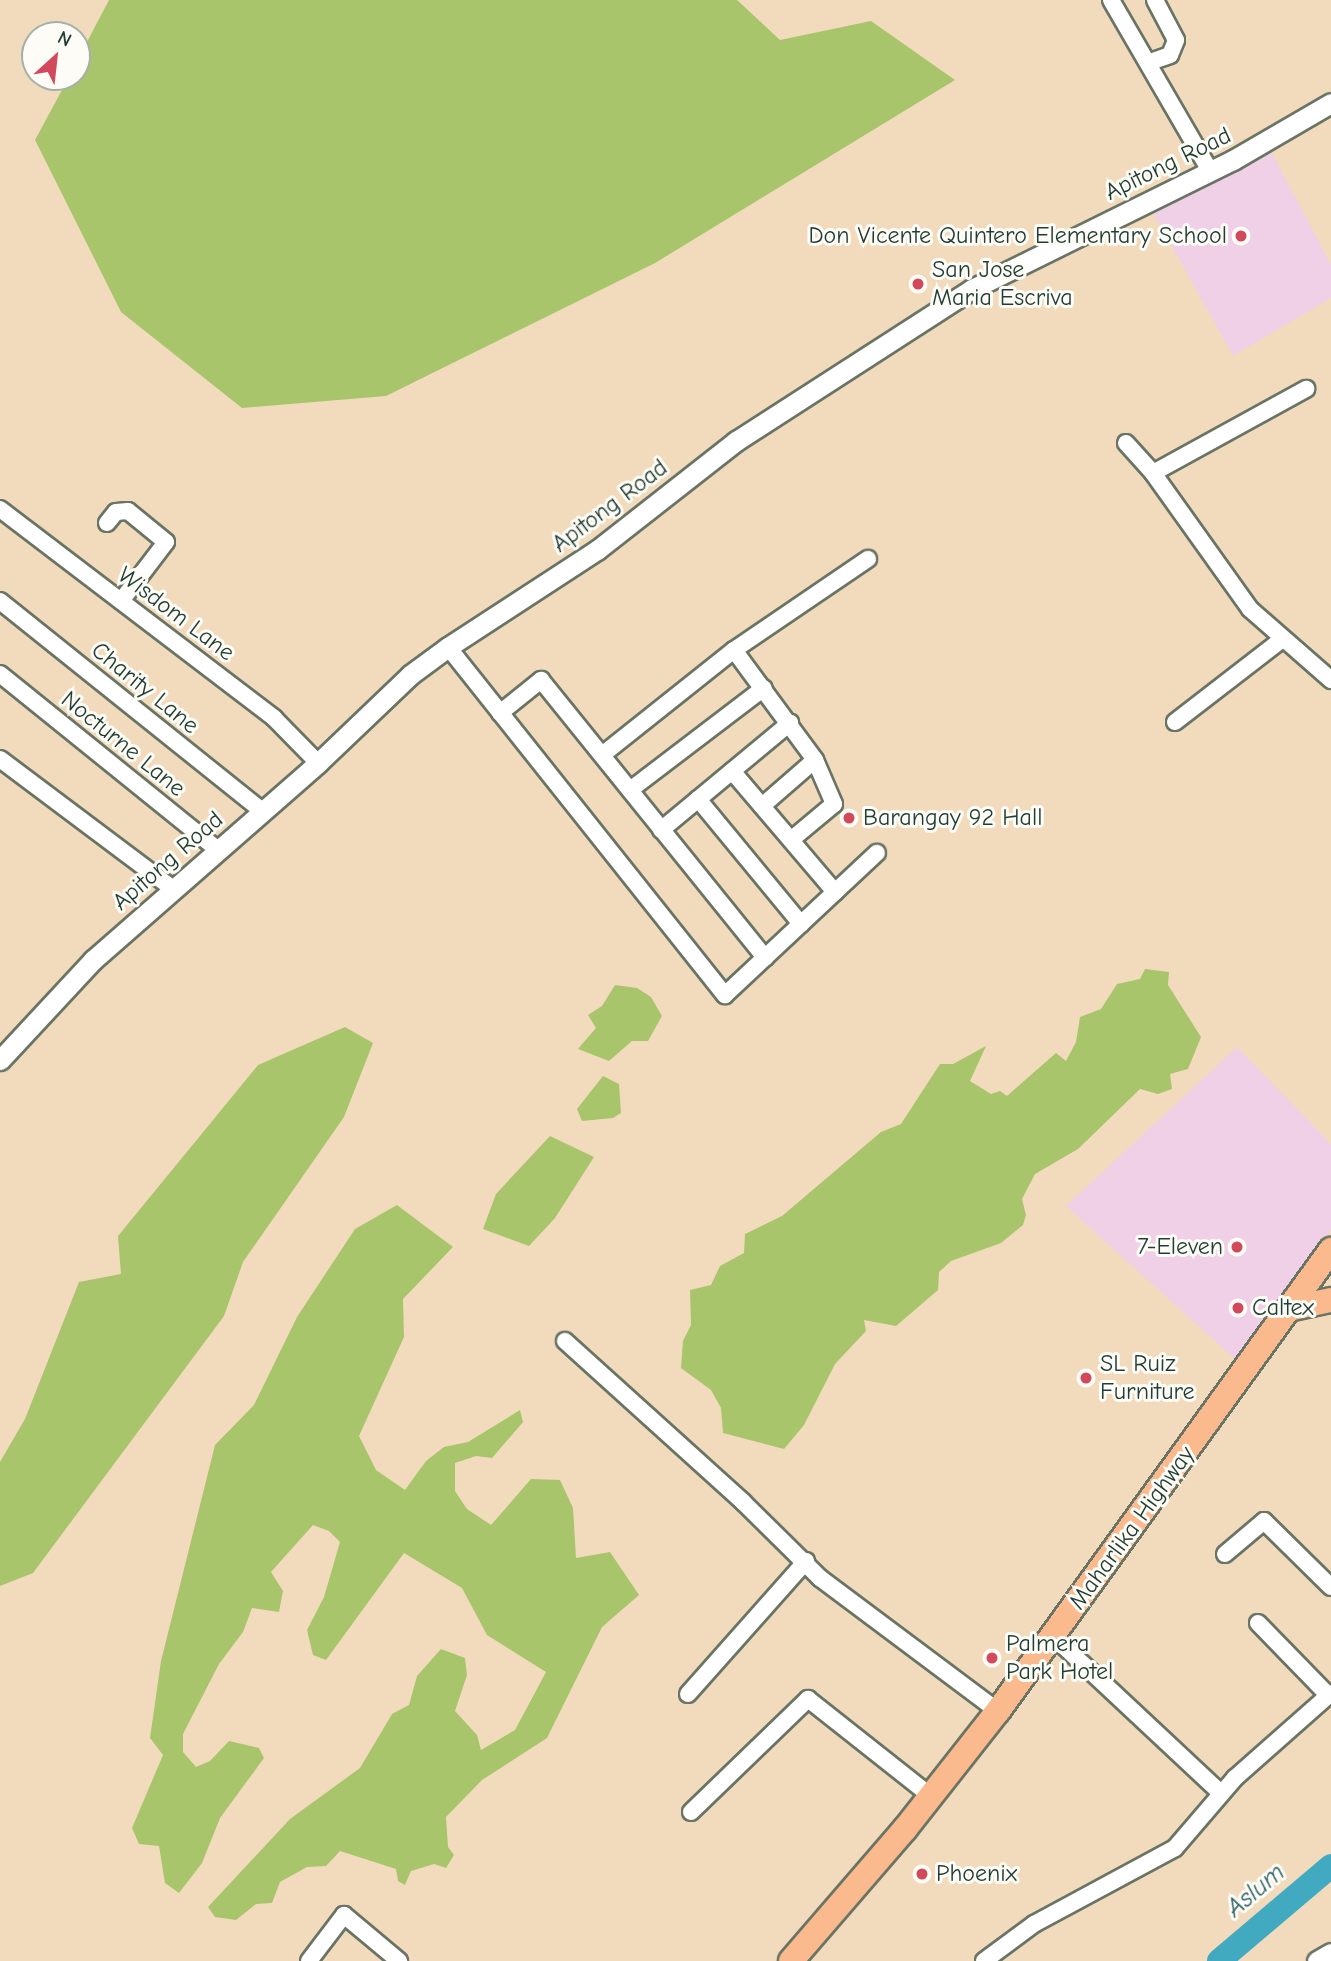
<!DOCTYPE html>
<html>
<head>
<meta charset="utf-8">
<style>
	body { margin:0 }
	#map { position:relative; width:1331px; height:1961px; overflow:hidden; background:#f2dbbc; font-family:"Comic Neue",sans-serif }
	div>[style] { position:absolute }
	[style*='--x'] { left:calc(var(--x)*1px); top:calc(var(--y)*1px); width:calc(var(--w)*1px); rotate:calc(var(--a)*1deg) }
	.built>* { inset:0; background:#efd0e6 }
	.green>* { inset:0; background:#a8c56c }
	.river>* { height:24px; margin:-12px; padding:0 12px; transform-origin:12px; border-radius:12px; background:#41aac0 }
	.roads { filter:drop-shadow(2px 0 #697464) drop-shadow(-2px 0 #697464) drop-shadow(0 2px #697464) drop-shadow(0 -2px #697464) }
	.minor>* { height:16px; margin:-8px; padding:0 8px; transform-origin:8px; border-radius:8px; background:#fff }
	.tertiary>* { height:19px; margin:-9.5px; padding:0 9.5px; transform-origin:9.5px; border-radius:9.5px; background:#fff }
	.primary>* { height:24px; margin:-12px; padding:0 12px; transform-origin:12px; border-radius:12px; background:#fbba8d }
	.dots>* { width:19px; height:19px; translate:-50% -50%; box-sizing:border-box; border:4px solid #fdfcf7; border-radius:50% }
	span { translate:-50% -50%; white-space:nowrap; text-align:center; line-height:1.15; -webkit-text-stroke:6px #fdfcf7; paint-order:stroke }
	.street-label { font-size:24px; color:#1f3d34 }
	.poi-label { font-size:24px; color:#1f3d34 }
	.right { translate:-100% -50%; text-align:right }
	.left { translate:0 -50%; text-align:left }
	.water-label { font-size:26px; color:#2b6365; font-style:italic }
	.north { position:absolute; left:21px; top:21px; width:70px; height:70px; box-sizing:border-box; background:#fdfcf7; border:2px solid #a4b0a9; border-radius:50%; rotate:27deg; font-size:19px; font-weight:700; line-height:28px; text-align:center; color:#1f3d34 }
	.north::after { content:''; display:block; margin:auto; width:24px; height:32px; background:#d1495b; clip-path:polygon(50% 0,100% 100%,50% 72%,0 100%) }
</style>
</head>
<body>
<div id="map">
	<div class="built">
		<i style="clip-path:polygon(1270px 149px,1331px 265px,1331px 298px,1233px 356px,1150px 207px)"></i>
		<i style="clip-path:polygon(1237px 1047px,1331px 1144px,1331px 1230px,1311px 1264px,1236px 1360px,1066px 1206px)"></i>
	</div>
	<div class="green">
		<i style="clip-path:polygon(109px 0,737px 0,780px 40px,871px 21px,955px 80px,655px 263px,386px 396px,242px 408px,121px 312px,35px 140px,69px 77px,77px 77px,77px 61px)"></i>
		<i style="clip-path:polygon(1145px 969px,1169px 972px,1168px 985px,1201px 1037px,1188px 1069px,1170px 1074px,1172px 1089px,1158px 1094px,1140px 1089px,1078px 1149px,1035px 1174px,1022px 1199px,1026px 1215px,1023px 1225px,1001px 1243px,951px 1261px,939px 1272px,938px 1290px,896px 1326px,864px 1320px,866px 1331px,835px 1364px,804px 1425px,784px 1449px,723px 1433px,721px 1408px,711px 1390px,681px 1368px,683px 1341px,691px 1325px,690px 1290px,711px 1285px,720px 1266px,744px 1253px,745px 1234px,782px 1216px,881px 1132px,901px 1124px,940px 1064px,953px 1064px,986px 1046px,970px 1081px,991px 1094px,1000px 1091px,1007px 1096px,1056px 1053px,1066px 1061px,1076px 1042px,1080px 1017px,1101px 1009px,1117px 984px,1140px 979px)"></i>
		<i style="clip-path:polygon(615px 985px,637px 988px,651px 997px,662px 1016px,648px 1041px,632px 1041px,609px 1061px,578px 1049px,596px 1028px,588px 1015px,602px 1006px)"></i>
		<i style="clip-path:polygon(345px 1027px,373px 1043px,344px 1117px,243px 1262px,224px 1316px,33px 1573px,0 1586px,0 1462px,25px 1419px,79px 1282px,121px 1274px,118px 1236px,258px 1065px)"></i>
		<i style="clip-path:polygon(603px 1076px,619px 1084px,621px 1113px,613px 1118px,582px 1121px,577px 1109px)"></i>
		<i style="clip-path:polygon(550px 1136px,594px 1157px,555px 1218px,529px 1246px,483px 1229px,496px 1194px)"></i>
		<i style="clip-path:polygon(397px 1205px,453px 1247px,403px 1299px,404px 1337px,359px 1436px,376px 1470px,405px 1490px,426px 1461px,444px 1447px,468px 1442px,520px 1410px,523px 1422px,492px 1458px,476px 1456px,455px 1463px,455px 1491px,467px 1509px,491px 1525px,531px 1479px,560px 1480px,573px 1508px,576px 1558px,610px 1552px,639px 1595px,602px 1627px,547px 1738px,482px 1780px,446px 1817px,448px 1847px,454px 1855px,446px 1868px,434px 1864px,411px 1871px,405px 1885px,398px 1881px,396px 1869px,340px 1851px,326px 1866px,307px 1867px,280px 1882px,272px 1903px,256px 1904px,236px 1920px,215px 1917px,208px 1907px,290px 1819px,360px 1768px,392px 1714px,409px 1705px,417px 1676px,441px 1649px,465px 1658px,467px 1675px,455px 1711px,477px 1735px,481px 1750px,515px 1730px,546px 1672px,487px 1635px,462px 1588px,404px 1553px,326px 1660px,313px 1655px,307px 1630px,324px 1597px,340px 1542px,329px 1531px,313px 1525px,271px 1572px,283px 1591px,279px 1612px,252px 1608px,243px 1632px,219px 1664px,183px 1734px,183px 1752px,196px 1767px,210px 1761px,229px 1741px,259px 1748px,264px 1758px,220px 1818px,202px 1863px,179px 1893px,165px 1883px,159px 1846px,139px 1844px,132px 1828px,163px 1755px,150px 1738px,161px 1661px,215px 1445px,254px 1405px,297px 1317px,355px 1229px)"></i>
	</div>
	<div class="river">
		<i style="--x:1219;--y:1961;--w:147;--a:-40.3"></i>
	</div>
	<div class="roads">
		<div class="minor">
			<i style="--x:1111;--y:0;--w:198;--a:59.9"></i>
			<i style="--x:1150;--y:62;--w:21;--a:-19"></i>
			<i style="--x:1170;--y:55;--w:16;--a:-68"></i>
			<i style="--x:1176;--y:40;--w:45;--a:-117.7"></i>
			<i style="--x:1126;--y:443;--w:40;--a:48"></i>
			<i style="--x:1153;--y:473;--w:167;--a:54.5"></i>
			<i style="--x:1250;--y:609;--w:108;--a:41.2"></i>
			<i style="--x:1153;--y:473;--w:175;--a:-28.8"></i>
			<i style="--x:0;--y:509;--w:345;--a:37.3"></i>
			<i style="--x:274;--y:718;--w:63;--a:45.6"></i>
			<i style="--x:107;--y:523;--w:14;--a:-51"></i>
			<i style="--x:116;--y:512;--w:12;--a:-5"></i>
			<i style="--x:128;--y:511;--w:49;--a:39.2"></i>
			<i style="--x:166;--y:542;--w:74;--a:127.3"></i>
			<i style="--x:0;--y:601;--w:336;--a:38.7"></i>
			<i style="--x:448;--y:647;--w:445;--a:51.5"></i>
			<i style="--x:725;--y:995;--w:208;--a:-43.1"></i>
			<i style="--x:734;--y:650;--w:137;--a:53.6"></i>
			<i style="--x:815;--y:760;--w:48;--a:66.6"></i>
			<i style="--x:834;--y:804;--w:56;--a:140.1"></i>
			<i style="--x:0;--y:674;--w:279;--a:38.9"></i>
			<i style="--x:500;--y:713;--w:53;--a:-38.8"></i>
			<i style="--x:541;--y:680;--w:357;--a:51.1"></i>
			<i style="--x:1175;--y:722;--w:134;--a:-37.7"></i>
			<i style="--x:602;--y:755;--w:169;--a:-38.5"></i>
			<i style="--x:734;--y:650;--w:162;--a:-34.2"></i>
			<i style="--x:0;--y:759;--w:216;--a:36.9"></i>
			<i style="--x:732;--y:771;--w:159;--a:49.6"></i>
			<i style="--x:630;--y:790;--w:168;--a:-37.3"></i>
			<i style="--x:698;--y:799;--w:162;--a:50.5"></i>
			<i style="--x:762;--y:806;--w:70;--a:-41"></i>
			<i style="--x:661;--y:830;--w:168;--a:-39.7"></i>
			<i style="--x:565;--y:1341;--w:240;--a:42.1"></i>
			<i style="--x:743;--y:1502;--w:108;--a:44.6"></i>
			<i style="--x:820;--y:1578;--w:222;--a:36.8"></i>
			<i style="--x:1225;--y:1554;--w:51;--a:-40.2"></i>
			<i style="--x:1264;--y:1521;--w:94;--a:44.6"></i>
			<i style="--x:1258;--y:1623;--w:102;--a:45.8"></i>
			<i style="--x:1053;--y:1636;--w:230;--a:43.1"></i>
			<i style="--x:688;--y:1694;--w:178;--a:-48.4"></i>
			<i style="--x:691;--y:1812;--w:163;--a:-44"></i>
			<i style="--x:808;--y:1699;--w:158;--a:38.3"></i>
			<i style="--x:309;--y:1961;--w:58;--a:-52.7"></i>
			<i style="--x:344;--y:1915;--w:72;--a:39.9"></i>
			<i style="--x:984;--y:1961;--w:62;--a:-36.5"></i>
			<i style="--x:1034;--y:1924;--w:160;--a:-28.3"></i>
			<i style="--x:1175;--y:1848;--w:92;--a:-49.4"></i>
			<i style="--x:1235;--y:1778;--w:128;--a:-41.5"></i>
		</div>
		<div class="tertiary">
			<i style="--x:0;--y:1060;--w:137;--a:-47.1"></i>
			<i style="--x:93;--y:960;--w:299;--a:-41.2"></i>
			<i style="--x:318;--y:763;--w:127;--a:-43.7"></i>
			<i style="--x:410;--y:675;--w:47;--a:-36.4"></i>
			<i style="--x:448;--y:647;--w:178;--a:-33.1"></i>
			<i style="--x:597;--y:550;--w:177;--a:-38.1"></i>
			<i style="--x:736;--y:441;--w:281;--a:-32.8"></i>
			<i style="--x:972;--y:289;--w:291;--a:-26.3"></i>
			<i style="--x:1233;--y:160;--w:113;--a:-30.2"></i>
			<i style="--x:1317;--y:1961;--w:16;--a:-30"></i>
		</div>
		<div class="primary">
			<i style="--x:1293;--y:1308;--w:39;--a:-12"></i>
			<i style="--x:791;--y:1961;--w:174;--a:-49.2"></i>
			<i style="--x:905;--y:1829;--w:150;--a:-51.8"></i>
			<i style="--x:998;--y:1711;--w:569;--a:-54.16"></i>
		</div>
	</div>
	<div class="dots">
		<i style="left:1241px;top:236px;background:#d1495b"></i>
		<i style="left:918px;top:284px;background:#d1495b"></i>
		<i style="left:849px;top:818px;background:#d1495b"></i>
		<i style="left:1237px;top:1247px;background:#d1495b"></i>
		<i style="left:1238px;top:1308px;background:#d1495b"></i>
		<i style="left:1086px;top:1378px;background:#d1495b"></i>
		<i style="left:992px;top:1658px;background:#d1495b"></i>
		<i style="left:922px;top:1874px;background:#d1495b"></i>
	</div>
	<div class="street-label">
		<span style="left:1168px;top:164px;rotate:-26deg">Apitong Road</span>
		<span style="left:610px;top:506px;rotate:-37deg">Apitong Road</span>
		<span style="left:176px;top:614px;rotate:37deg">Wisdom Lane</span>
		<span style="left:145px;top:688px;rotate:39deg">Charity Lane</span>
		<span style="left:123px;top:744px;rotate:39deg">Nocturne Lane</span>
		<span style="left:168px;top:861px;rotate:-41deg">Apitong Road</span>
		<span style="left:1132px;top:1528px;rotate:-54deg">Maharlika Highway</span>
	</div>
	<div class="poi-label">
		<span class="right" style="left:1227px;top:236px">Don Vicente Quintero Elementary School</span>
		<span class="left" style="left:932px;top:284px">San Jose<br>Maria Escriva</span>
		<span class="left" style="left:863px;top:818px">Barangay 92 Hall</span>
		<span class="right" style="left:1223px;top:1247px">7-Eleven</span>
		<span class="left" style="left:1252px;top:1308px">Caltex</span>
		<span class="left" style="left:1100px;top:1378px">SL Ruiz<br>Furniture</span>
		<span class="left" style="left:1006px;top:1658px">Palmera<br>Park Hotel</span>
		<span class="left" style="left:936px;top:1874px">Phoenix</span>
	</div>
	<div class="water-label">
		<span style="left:1256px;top:1891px;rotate:-40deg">Aslum</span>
	</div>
	<div class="north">N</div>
</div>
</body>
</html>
